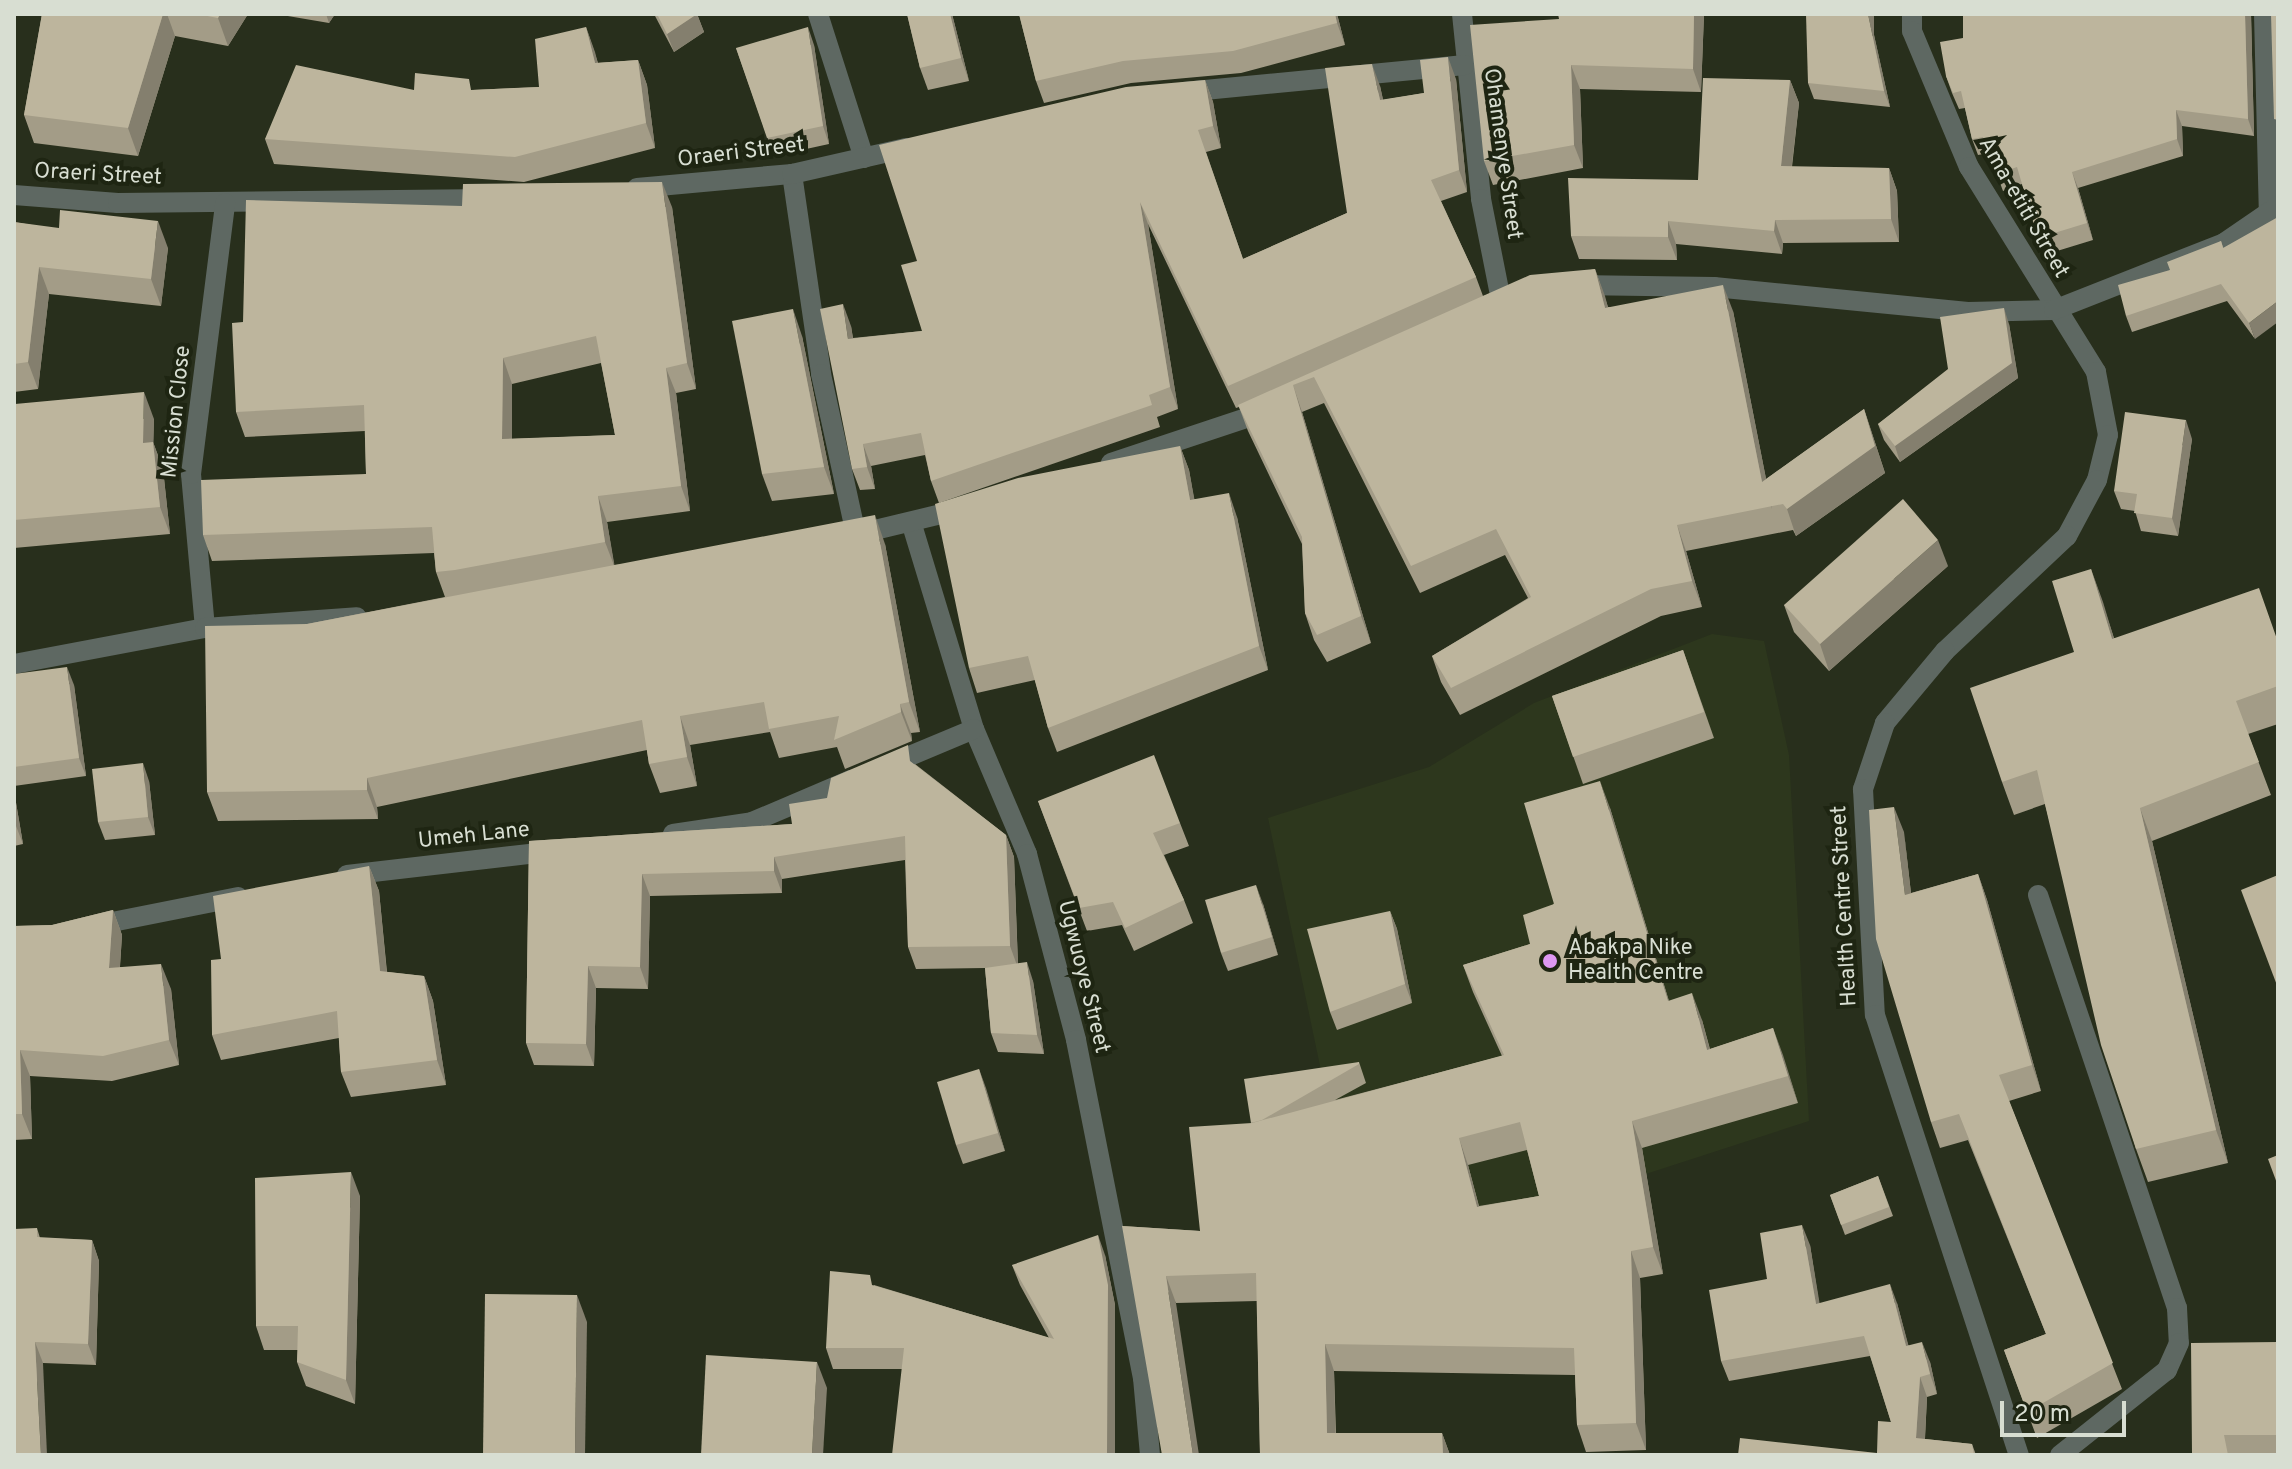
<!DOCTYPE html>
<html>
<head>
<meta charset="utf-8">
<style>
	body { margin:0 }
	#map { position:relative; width:2292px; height:1469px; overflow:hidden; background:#282f1c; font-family:Overpass,sans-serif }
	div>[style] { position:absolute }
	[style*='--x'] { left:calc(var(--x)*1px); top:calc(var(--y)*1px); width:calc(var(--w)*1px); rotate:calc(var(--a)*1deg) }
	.built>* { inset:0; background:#2d371d }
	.minor>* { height:20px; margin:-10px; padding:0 10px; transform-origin:10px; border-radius:10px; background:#5e6862 }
	.wall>* { inset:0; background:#a39c87 }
	.shaded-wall>* { inset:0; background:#847f6e }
	.building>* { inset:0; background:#bdb59d }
	.dots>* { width:22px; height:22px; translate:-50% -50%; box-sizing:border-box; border:4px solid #1e2512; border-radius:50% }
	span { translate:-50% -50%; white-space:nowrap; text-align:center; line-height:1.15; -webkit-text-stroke:8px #1e2512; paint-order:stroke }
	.street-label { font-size:22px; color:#d8ded2 }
	.poi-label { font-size:22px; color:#d8ded2 }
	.left { translate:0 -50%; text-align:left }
	.frame { position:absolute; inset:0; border:16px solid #d8ded2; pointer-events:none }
	.scale { position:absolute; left:2000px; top:1401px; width:126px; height:36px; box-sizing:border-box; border:4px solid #d8ded2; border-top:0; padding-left:10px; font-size:24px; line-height:28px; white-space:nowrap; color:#d8ded2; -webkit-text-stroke:6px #1e2512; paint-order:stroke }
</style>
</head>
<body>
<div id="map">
	<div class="built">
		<i style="clip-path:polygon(1712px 634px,1764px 641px,1789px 755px,1809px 1121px,1362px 1266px,1268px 818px,1429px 767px,1534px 703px)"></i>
	</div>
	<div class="minor">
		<i style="--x:818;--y:14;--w:151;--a:72.3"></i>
		<i style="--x:1462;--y:14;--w:186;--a:84.1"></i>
		<i style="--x:1481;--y:199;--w:103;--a:78.8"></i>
		<i style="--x:1912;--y:14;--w:17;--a:90"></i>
		<i style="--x:1912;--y:31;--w:147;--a:67.3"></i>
		<i style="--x:1969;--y:167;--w:241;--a:58.2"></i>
		<i style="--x:2096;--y:372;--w:64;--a:79.2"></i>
		<i style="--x:2108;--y:435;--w:46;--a:103.7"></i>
		<i style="--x:2097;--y:480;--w:64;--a:118.2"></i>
		<i style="--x:2067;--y:536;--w:168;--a:136.7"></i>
		<i style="--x:1945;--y:651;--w:94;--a:129.8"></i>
		<i style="--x:1885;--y:723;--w:70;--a:108.4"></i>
		<i style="--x:1863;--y:789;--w:226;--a:87"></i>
		<i style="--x:1875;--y:1015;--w:463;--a:71.9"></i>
		<i style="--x:2264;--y:14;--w:198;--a:88.6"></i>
		<i style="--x:1184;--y:92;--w:282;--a:-5.5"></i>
		<i style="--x:792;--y:174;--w:202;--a:81.7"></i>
		<i style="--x:821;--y:374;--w:164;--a:77.7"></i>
		<i style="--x:637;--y:188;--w:156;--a:-5.2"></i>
		<i style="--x:792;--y:174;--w:117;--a:-12.8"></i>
		<i style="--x:14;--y:195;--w:104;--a:4.4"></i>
		<i style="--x:118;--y:203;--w:372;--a:-0.6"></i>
		<i style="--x:1576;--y:285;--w:138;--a:0.8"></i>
		<i style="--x:1714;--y:287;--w:255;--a:5.6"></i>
		<i style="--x:1968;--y:312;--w:86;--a:-1.3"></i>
		<i style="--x:2054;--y:310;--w:183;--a:-21.5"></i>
		<i style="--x:2224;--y:243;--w:65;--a:-34.4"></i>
		<i style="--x:1111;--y:463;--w:164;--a:-18.4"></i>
		<i style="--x:912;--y:525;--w:213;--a:73.1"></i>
		<i style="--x:974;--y:729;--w:136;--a:67"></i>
		<i style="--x:1027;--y:854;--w:192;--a:75.2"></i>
		<i style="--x:1076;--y:1040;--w:345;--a:78.8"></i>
		<i style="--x:1143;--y:1378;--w:77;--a:84.8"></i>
		<i style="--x:854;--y:535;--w:111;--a:-13.5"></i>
		<i style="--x:205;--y:628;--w:155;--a:-95.2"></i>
		<i style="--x:191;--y:474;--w:273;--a:-82.8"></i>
		<i style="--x:14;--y:664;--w:194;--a:-10.7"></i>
		<i style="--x:205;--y:628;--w:152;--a:-4.1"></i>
		<i style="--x:888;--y:765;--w:93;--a:-22.7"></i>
		<i style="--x:673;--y:834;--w:80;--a:-8.6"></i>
		<i style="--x:752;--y:822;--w:108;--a:-23"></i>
		<i style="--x:347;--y:875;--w:208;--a:-6.6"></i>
		<i style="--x:2038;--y:895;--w:436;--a:71.4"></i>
		<i style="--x:2177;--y:1308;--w:35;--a:87"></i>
		<i style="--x:2179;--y:1343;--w:30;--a:114"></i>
		<i style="--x:2167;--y:1370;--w:137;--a:141.5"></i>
		<i style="--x:92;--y:926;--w:149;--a:-11.2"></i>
	</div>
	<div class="wall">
		<i style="clip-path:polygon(42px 14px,248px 14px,228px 46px,175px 36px,138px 156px,34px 143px,24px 115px)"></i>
		<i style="clip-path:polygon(276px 14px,335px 14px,329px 23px)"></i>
		<i style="clip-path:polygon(654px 14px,697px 14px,704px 32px,674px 52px)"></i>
		<i style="clip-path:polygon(907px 14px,952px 14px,969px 81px,928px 90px,920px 68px)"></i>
		<i style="clip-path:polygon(1019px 14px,1337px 14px,1345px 45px,1241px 73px,1131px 83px,1044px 103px,1036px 81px)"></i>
		<i style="clip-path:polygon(1704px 14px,1701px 92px,1580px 89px,1583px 168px,1493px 185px,1484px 161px,1559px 19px)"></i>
		<i style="clip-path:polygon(2251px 14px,2254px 136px,2182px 126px,2183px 156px,2078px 188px,2093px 240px,2044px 255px,2022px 184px,2003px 191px,1989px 153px,1978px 155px,1972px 139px,1965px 108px,1959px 109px,1952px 93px,1946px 76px,1963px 38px)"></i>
		<i style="clip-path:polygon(586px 27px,598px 63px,638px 60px,647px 85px,655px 148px,524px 182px,274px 164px,265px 139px,414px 90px,473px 90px,539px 87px)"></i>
		<i style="clip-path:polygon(1874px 35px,1890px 107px,1814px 99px,1808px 83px)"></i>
		<i style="clip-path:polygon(814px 45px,829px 144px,774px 156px,736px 48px)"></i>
		<i style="clip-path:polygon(1456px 79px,1467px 192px,1441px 201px,1476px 277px,1483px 296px,1595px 269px,1608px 307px,1733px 311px,1766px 479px,1864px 409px,1885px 473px,1796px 536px,1793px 530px,1686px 551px,1702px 607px,1661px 616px,1460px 715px,1441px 682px,1432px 656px,1528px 598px,1505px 555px,1420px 593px,1324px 403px,1302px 412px,1371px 643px,1327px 662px,1314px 640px,1305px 613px,1302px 544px,1248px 431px,1239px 407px,1236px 408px,1148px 224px,1178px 409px,1157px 417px,1160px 427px,939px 503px,931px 481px,925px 455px,871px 466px,875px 489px,860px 490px,852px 469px,851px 326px,853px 338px,922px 331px,917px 261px,1205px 80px,1213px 102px,1221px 148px,1206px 152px,1243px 259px,1347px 213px,1380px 86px,1383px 100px,1424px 93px)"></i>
		<i style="clip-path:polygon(1790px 80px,1799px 103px,1792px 167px,1889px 168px,1897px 191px,1899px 242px,1783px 243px,1782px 254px,1676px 244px,1677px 260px,1579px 259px,1571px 236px,1698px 180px)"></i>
		<i style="clip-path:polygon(evenodd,462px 206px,672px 207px,696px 389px,676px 393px,690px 511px,607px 522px,614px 565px,885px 544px,920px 732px,911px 733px,912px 741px,845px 769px,837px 747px,779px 758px,770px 732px,690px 745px,697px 786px,660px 793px,649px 764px,647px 750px,377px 807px,378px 819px,218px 821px,207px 792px,307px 624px,445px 597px,436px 572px,434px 553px,212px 561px,203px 535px,366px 474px,365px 431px,245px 437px,236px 412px,243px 322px,462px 206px,601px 363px,615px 435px,512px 439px,512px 384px,601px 363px)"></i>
		<i style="clip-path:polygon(14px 222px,168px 248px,161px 306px,49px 294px,38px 389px,14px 392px)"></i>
		<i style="clip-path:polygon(2221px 241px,2255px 339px,2227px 301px,2132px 332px,2126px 316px,2170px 270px)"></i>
		<i style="clip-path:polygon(2009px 324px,2018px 378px,1900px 462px,1884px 440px,1878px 424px)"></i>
		<i style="clip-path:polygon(802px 336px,834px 494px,772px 501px,762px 474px)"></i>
		<i style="clip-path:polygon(14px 418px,154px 419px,153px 442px,163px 469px,170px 534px,14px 548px)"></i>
		<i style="clip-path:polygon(2192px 439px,2178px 536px,2141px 531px,2135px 511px,2121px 509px,2114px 491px)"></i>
		<i style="clip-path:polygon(1180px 446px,1189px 470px,1194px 499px,1237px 517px,1268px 670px,1057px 752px,1048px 728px,1035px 680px,977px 693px,969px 668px)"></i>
		<i style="clip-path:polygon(1948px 566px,1829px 671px,1794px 632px,1784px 605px)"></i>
		<i style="clip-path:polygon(2091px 569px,2114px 638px,2278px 640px,2278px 724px,2248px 734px,2271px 795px,2152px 841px,2228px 1163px,2148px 1182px,2136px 1149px,2045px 804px,2014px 815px,2002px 782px,2074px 652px)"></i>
		<i style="clip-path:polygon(1683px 650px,1714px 738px,1583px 784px,1552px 696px)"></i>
		<i style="clip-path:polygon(14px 674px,74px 685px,86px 776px,14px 786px)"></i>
		<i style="clip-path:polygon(915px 764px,1006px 835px,1014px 857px,1018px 964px,1033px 981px,1044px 1054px,998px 1052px,991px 1033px,985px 968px,916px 969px,908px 947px,905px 860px,782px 879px,782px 893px,650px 896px,648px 989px,596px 988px,594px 1066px,534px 1065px,526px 1043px,529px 841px,792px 824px,827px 798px)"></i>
		<i style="clip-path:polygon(149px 781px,155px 835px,105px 840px,98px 822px)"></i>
		<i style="clip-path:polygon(14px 791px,23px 844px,14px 846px)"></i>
		<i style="clip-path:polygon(1038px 801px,1180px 823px,1189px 846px,1164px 855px,1184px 900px,1193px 923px,1134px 951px,1122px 925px,1087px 931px)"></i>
		<i style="clip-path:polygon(evenodd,1610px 808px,1669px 1001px,1702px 1020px,1710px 1049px,1773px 1028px,1798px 1103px,1642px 1148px,1663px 1274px,1640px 1278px,1646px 1450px,1586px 1452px,1577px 1425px,1575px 1375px,1334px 1371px,1336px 1433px,1442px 1433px,1450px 1455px,1260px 1455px,1257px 1301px,1176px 1303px,1122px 1226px,1200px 1231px,1251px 1123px,1359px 1062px,1366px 1083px,1335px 1100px,1502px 1056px,1473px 992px,1463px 965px,1530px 944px,1610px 808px,1527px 1150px,1539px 1196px,1479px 1206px,1468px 1165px,1527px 1150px)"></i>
		<i style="clip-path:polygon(1904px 832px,1911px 893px,1978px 874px,1987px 900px,2041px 1091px,2009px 1101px,2122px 1389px,2037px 1438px,2004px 1350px,2046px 1334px,1968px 1140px,1940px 1148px,1931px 1122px)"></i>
		<i style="clip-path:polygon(369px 866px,379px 891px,387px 972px,424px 976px,433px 1001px,446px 1085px,351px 1097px,341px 1072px,339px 1038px,221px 1060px,212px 1035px,221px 959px)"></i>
		<i style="clip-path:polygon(1263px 904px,1278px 955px,1228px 971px,1221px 953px)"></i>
		<i style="clip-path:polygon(113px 910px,122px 935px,120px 967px,171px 989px,179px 1065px,112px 1081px,30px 1076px,32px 1139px,14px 1140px,14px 926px,52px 925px)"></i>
		<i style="clip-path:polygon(1390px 911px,1397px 929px,1412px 1003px,1337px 1030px,1330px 1012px)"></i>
		<i style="clip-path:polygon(979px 1069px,1005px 1151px,963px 1164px,956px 1145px)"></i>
		<i style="clip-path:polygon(1878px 1176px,1893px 1216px,1845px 1235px,1830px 1195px)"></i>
		<i style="clip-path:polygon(360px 1196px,355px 1404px,306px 1386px,297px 1362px,298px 1350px,264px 1350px,256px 1326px)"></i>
		<i style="clip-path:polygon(37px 1228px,40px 1238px,92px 1240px,99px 1261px,96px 1365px,43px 1363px,14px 1455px)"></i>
		<i style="clip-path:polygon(1810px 1245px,1819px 1303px,1897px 1303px,1908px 1345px,1930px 1362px,1937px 1394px,1927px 1397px,1925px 1439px,1972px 1444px,1976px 1455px,1738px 1455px,1877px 1453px,1891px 1422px,1870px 1356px,1729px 1381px,1721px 1361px,1767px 1279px)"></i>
		<i style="clip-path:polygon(1105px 1255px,1115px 1305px,1115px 1455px,902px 1369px,833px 1369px,826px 1348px,874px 1285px,1049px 1338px,1020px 1285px,1012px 1265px)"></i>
		<i style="clip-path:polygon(2278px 1342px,2278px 1455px,2192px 1455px)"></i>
	</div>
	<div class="shaded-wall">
		<i style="clip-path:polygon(163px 14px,167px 14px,175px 36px,138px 156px,128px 128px)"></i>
		<i style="clip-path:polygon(220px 14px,248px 14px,228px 46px,218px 18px)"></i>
		<i style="clip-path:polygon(326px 14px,335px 14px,329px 23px)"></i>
		<i style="clip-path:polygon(697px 14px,704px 32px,674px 52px,667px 34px)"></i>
		<i style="clip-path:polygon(950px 14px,952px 14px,969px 81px,961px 58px)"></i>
		<i style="clip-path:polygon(1335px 14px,1337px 14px,1345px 45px,1337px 23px)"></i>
		<i style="clip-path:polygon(1694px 14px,1704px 14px,1701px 92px,1693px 69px)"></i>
		<i style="clip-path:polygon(1868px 14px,1874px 14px,1874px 35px,1890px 107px,1884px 91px)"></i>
		<i style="clip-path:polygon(2245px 14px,2251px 14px,2254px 136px,2248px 119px)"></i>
		<i style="clip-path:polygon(586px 27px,595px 52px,604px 88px,595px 63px)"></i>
		<i style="clip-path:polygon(808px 27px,814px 45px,829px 144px,823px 126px)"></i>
		<i style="clip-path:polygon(1448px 57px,1456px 79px,1467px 192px,1459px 170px)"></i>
		<i style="clip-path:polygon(638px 60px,647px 85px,655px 148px,646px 123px)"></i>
		<i style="clip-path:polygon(1372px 64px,1380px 86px,1388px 122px,1380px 100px)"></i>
		<i style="clip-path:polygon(1571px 65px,1580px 89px,1583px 168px,1574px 145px)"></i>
		<i style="clip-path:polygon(1205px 80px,1213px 102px,1221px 148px,1213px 126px)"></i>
		<i style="clip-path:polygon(1790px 80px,1799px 103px,1789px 189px,1781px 166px)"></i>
		<i style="clip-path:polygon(2176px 110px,2182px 126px,2183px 156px,2177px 139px)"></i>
		<i style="clip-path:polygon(1889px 168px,1897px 191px,1899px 242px,1891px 219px)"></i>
		<i style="clip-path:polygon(2072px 172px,2078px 188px,2093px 240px,2087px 223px)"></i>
		<i style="clip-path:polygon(662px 182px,672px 207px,696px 389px,687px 363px)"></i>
		<i style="clip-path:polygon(1140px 202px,1148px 224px,1178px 409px,1170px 387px)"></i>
		<i style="clip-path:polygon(1775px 220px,1783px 243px,1782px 254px,1774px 231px)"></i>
		<i style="clip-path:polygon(158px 221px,168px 248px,161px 306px,151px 279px)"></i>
		<i style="clip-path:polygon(1668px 221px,1676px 244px,1677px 260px,1668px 237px)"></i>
		<i style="clip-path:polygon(39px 267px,49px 294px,38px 389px,28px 362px)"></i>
		<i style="clip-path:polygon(1595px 269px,1605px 296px,1615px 335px,1605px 308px)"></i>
		<i style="clip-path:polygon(1723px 285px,1733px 311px,1772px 509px,1762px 482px)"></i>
		<i style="clip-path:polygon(2278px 301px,2278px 322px,2255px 339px,2249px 323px)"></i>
		<i style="clip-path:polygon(843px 304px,851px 326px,856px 360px,848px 339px)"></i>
		<i style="clip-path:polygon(2004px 308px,2009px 324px,2018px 378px,1900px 462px,1895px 446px)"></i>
		<i style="clip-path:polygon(793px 309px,802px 336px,834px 494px,824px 467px)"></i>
		<i style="clip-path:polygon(503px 358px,512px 384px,512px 465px,502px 439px)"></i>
		<i style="clip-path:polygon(666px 368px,676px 393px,690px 511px,681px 486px)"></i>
		<i style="clip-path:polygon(1293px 385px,1302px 412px,1371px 643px,1361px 616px)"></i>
		<i style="clip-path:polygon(144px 392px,154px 419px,153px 470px,143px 443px)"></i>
		<i style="clip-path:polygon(1864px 409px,1885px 473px,1796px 536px,1787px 509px)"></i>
		<i style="clip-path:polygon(2186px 420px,2192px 439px,2178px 536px,2172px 518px)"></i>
		<i style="clip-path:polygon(153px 442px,163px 469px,170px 534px,160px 507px)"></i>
		<i style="clip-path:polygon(863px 444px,871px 466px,875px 489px,867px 467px)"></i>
		<i style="clip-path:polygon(1180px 446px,1189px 470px,1199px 524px,1190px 500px)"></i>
		<i style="clip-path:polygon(1229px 493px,1237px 517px,1268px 670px,1259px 646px)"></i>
		<i style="clip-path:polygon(598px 496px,607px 522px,615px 568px,605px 542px)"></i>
		<i style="clip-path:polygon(875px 515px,885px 544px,920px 732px,909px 702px)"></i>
		<i style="clip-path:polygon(1677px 525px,1686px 551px,1702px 607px,1692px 581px)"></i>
		<i style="clip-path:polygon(1938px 540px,1948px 566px,1829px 671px,1820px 644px)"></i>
		<i style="clip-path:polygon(2091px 569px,2103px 602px,2124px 672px,2112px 639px)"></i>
		<i style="clip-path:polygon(67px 667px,74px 685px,86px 776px,79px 758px)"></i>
		<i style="clip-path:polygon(900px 704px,911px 733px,912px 741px,901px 712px)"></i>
		<i style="clip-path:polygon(680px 716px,690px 745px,697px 786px,687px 757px)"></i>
		<i style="clip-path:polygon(143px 763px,149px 781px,155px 835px,148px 817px)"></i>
		<i style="clip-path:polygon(367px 778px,377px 807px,378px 819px,367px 790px)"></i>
		<i style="clip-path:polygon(1600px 781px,1610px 808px,1677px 1028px,1668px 1001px)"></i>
		<i style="clip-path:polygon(14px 791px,23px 844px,16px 826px,14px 812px)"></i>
		<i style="clip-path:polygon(1894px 807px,1904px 832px,1914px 920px,1905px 895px)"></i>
		<i style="clip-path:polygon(2140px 808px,2152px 841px,2228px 1163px,2216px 1130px)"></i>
		<i style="clip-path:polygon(1006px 835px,1014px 857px,1018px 968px,1010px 946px)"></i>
		<i style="clip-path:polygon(774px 857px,782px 879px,782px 893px,774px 871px)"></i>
		<i style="clip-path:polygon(369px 866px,379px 891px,389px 996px,380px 971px)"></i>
		<i style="clip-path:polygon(642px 874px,650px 896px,648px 989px,640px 967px)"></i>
		<i style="clip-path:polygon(1978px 874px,1987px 900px,2041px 1091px,2032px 1065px)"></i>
		<i style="clip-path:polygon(1256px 885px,1263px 904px,1278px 955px,1272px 937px)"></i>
		<i style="clip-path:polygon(113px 910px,122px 935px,118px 993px,109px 968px)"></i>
		<i style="clip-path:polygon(1390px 911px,1397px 929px,1412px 1003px,1405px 984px)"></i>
		<i style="clip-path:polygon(1027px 962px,1033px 981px,1044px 1054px,1037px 1035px)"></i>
		<i style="clip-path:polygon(161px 964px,171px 989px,179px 1065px,169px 1040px)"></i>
		<i style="clip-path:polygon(588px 966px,596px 988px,594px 1066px,586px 1044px)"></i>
		<i style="clip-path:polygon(424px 976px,433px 1001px,446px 1085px,437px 1060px)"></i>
		<i style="clip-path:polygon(1692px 993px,1702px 1020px,1717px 1077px,1707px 1050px)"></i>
		<i style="clip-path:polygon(1773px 1028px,1783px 1055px,1798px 1103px,1788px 1076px)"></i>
		<i style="clip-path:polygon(20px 1050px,30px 1076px,32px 1139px,22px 1114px)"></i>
		<i style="clip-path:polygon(979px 1069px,986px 1088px,1005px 1151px,998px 1133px)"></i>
		<i style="clip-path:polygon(1632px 1121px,1642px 1148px,1663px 1274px,1653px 1247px)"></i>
		<i style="clip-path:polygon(1459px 1138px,1468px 1165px,1486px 1234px,1477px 1207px)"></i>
		<i style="clip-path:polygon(351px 1172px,360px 1196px,355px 1404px,346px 1380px)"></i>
		<i style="clip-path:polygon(1802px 1225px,1810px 1245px,1823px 1324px,1816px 1304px)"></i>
		<i style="clip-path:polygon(1098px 1235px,1105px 1255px,1115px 1305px,1115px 1455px,1107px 1455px)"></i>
		<i style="clip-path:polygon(92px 1240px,99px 1261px,96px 1365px,88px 1344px)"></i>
		<i style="clip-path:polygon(1631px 1251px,1640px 1278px,1646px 1450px,1636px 1423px)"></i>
		<i style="clip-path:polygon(1166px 1276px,1176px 1303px,1199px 1455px,1193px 1455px)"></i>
		<i style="clip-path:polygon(1890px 1284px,1897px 1303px,1914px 1366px,1906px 1346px)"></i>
		<i style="clip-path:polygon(577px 1295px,587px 1322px,585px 1455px,575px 1455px)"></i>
		<i style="clip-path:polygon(35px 1342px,43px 1363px,47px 1455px,41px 1455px)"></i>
		<i style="clip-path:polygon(1922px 1342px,1930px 1362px,1937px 1394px,1930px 1374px)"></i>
		<i style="clip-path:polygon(1325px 1344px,1334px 1371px,1336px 1455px,1327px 1433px)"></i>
		<i style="clip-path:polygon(817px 1362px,827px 1388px,823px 1455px,812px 1455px)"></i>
		<i style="clip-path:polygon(1920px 1377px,1927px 1397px,1924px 1455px,1916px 1438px)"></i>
		<i style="clip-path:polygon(1442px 1433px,1450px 1455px,1443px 1455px)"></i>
	</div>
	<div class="building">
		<i style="clip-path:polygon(42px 14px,163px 14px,128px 128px,24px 115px)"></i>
		<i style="clip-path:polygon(197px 14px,220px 14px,218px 18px)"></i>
		<i style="clip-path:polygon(657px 14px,697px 14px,667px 34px)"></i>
		<i style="clip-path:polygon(907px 14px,950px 14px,961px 58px,920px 68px)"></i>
		<i style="clip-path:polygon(1019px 14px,1335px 14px,1337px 23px,1233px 51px,1123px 61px,1036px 81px)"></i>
		<i style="clip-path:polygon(1558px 14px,1694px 14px,1693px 69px,1571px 65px,1574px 145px,1484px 161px,1470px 25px,1559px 19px)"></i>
		<i style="clip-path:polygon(1806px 14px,1868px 14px,1884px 91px,1808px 83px)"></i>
		<i style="clip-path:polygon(1963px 14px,2245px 14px,2248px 119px,2176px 110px,2177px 139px,2072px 172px,2087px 223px,2038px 238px,2017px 167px,1997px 174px,1983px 137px,1972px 139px,1961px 91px,1953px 93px,1946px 76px,1940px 42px,1963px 38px)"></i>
		<i style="clip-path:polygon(2271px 14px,2278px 14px,2278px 120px,2274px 119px)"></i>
		<i style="clip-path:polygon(586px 27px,595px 63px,638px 60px,646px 123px,515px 157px,265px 139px,296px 65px,414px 90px,415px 73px,469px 79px,471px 90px,539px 87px,535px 39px)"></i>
		<i style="clip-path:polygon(808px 27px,823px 126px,767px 138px,736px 48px)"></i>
		<i style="clip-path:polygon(1448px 57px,1459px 170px,1431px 180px,1476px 277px,1228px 386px,1140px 202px,1170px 387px,1149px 395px,1152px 405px,931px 481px,921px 433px,863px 444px,867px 467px,852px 469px,820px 309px,843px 304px,848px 339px,922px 331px,901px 265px,917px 261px,879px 145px,1126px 87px,1205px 80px,1213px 126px,1198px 130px,1243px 259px,1347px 213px,1325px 68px,1372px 64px,1380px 100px,1424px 93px,1420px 60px)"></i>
		<i style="clip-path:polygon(1703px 78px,1790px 80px,1781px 166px,1889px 168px,1891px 219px,1775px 220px,1774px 231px,1668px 221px,1668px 237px,1571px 236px,1568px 178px,1698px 180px)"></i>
		<i style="clip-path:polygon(evenodd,662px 182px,687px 363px,666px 368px,681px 486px,598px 496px,605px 542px,455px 570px,436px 572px,432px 527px,203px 535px,201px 480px,366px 474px,364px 405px,236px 412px,232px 323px,243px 322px,246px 200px,462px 206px,463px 184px,662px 182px,596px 336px,615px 435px,502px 439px,503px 358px,596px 336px)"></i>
		<i style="clip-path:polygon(60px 210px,158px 221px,151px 279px,39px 267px,28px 362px,14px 364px,14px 222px,59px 228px)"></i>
		<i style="clip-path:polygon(2278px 217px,2278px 301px,2249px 323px,2221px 284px,2126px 316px,2118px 285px,2170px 270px,2167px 262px,2221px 241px,2223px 248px)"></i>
		<i style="clip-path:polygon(1595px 269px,1605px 308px,1723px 285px,1762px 482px,1864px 409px,1875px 446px,1787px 509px,1783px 504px,1677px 525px,1692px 581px,1651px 589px,1451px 688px,1432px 656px,1531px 597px,1496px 529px,1411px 566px,1314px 377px,1293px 385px,1361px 616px,1317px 635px,1305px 613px,1302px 537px,1238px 405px,1530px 275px)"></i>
		<i style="clip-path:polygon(2004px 308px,2012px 363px,1895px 446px,1878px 424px,1948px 369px,1940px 317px)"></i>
		<i style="clip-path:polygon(793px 309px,824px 467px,762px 474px,732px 321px)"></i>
		<i style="clip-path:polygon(144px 392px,143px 443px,153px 442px,160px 507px,14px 520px,14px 418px,15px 404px)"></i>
		<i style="clip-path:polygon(2125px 412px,2186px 420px,2172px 518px,2134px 513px,2137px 494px,2114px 491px)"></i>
		<i style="clip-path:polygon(1180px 446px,1190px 500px,1229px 493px,1259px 646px,1048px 728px,1028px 656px,969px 668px,935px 504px,1018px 478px)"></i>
		<i style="clip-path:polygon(1903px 499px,1938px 540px,1820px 644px,1784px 605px)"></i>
		<i style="clip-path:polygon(875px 515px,909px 702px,900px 704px,901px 712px,834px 740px,839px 716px,769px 729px,764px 702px,680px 716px,687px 757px,649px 764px,642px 720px,367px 778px,367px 790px,207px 792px,205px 626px,307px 624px)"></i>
		<i style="clip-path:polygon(2091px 569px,2112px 639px,2259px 588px,2278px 642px,2278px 686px,2236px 701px,2259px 762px,2140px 808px,2216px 1130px,2136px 1149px,2101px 1045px,2037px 770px,2002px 782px,1970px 688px,2074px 652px,2052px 581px)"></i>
		<i style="clip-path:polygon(1683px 650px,1704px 712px,1573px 757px,1552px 696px)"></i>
		<i style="clip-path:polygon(67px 667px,79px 758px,14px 767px,14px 674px)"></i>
		<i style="clip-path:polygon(908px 745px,910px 761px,1006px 835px,1010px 946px,908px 947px,905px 836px,774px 857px,774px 871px,642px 874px,640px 967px,588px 966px,586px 1044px,526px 1043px,529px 841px,792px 824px,789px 804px,827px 798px,831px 778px)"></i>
		<i style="clip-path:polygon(1154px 755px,1180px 823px,1153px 833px,1184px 900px,1125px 928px,1113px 902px,1079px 908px,1038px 801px)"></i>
		<i style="clip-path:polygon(143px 763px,148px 817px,98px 822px,92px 769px)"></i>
		<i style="clip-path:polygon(evenodd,1600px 781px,1668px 1001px,1692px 993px,1707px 1050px,1773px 1028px,1788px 1076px,1632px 1121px,1653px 1247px,1631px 1251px,1636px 1423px,1577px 1425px,1574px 1348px,1325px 1344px,1327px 1433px,1442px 1433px,1443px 1455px,1260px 1455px,1256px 1273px,1166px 1276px,1193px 1455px,1162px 1455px,1122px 1226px,1200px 1231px,1189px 1127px,1252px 1123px,1504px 1055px,1463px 965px,1530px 944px,1523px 915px,1554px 904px,1524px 803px,1600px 781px,1520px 1122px,1539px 1196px,1477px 1207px,1459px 1138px,1520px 1122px)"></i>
		<i style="clip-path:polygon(1894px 807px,1905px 895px,1978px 874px,2032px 1065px,1999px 1075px,2113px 1363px,2027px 1412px,2004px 1350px,2046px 1334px,1959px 1114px,1931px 1122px,1876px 939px,1869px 810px)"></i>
		<i style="clip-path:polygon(369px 866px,380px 971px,424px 976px,437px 1060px,341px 1072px,337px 1011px,212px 1035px,211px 960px,221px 959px,213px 896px)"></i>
		<i style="clip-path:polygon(2278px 875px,2278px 988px,2241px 890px)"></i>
		<i style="clip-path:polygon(1256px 885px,1272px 937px,1221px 953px,1205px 900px)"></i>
		<i style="clip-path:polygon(113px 910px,109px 968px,161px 964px,169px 1040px,103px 1056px,20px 1050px,22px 1114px,14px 1114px,14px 926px,52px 925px)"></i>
		<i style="clip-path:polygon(1390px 911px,1405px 984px,1330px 1012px,1307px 929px)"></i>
		<i style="clip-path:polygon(1027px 962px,1037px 1035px,991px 1033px,985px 968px)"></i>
		<i style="clip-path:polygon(1359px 1062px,1359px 1064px,1262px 1120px,1251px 1123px,1244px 1079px)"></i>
		<i style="clip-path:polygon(979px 1069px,998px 1133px,956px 1145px,937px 1082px)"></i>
		<i style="clip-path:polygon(2278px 1155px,2278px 1186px,2268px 1159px)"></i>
		<i style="clip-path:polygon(351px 1172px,346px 1380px,297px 1362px,298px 1326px,256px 1326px,255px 1178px)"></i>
		<i style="clip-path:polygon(1878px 1176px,1889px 1207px,1841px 1225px,1830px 1195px)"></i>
		<i style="clip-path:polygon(1802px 1225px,1816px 1304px,1890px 1284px,1906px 1346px,1922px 1342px,1930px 1374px,1920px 1377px,1916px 1438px,1972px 1444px,1974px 1455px,1738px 1455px,1740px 1438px,1877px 1453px,1878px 1421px,1891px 1422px,1864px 1336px,1721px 1361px,1709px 1290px,1767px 1279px,1760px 1233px)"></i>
		<i style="clip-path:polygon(37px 1228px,37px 1237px,92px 1240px,88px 1344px,35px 1342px,41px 1455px,14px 1455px,14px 1229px)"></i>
		<i style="clip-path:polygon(1098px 1235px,1108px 1285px,1107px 1455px,892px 1455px,904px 1348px,826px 1348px,830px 1271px,870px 1275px,872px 1285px,1054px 1339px,1012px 1265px)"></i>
		<i style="clip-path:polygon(485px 1294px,577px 1295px,575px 1455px,483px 1455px)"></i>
		<i style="clip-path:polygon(2278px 1342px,2278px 1435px,2224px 1435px,2228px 1455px,2192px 1455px,2191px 1343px)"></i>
		<i style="clip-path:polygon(706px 1355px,817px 1362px,812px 1455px,701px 1455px)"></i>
		<i style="clip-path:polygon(140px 1454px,140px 1455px,100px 1455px)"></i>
	</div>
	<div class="dots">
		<i style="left:1550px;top:961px;background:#de98f2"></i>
	</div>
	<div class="street-label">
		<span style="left:741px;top:153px;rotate:-7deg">Oraeri Street</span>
		<span style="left:1502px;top:154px;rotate:82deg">Ohamenye Street</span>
		<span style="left:98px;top:175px;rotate:3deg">Oraeri Street</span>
		<span style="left:2023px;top:208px;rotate:60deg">Ama-etiti Street</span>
		<span style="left:177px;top:412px;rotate:-84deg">Mission Close</span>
		<span style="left:474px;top:836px;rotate:-6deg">Umeh Lane</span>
		<span style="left:1845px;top:906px;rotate:-93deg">Health Centre Street</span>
		<span style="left:1083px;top:977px;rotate:76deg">Ugwuoye Street</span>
	</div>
	<div class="poi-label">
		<span class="left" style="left:1568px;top:961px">Abakpa Nike<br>Health Centre</span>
	</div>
	<div class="frame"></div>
	<div class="scale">20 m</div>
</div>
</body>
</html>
